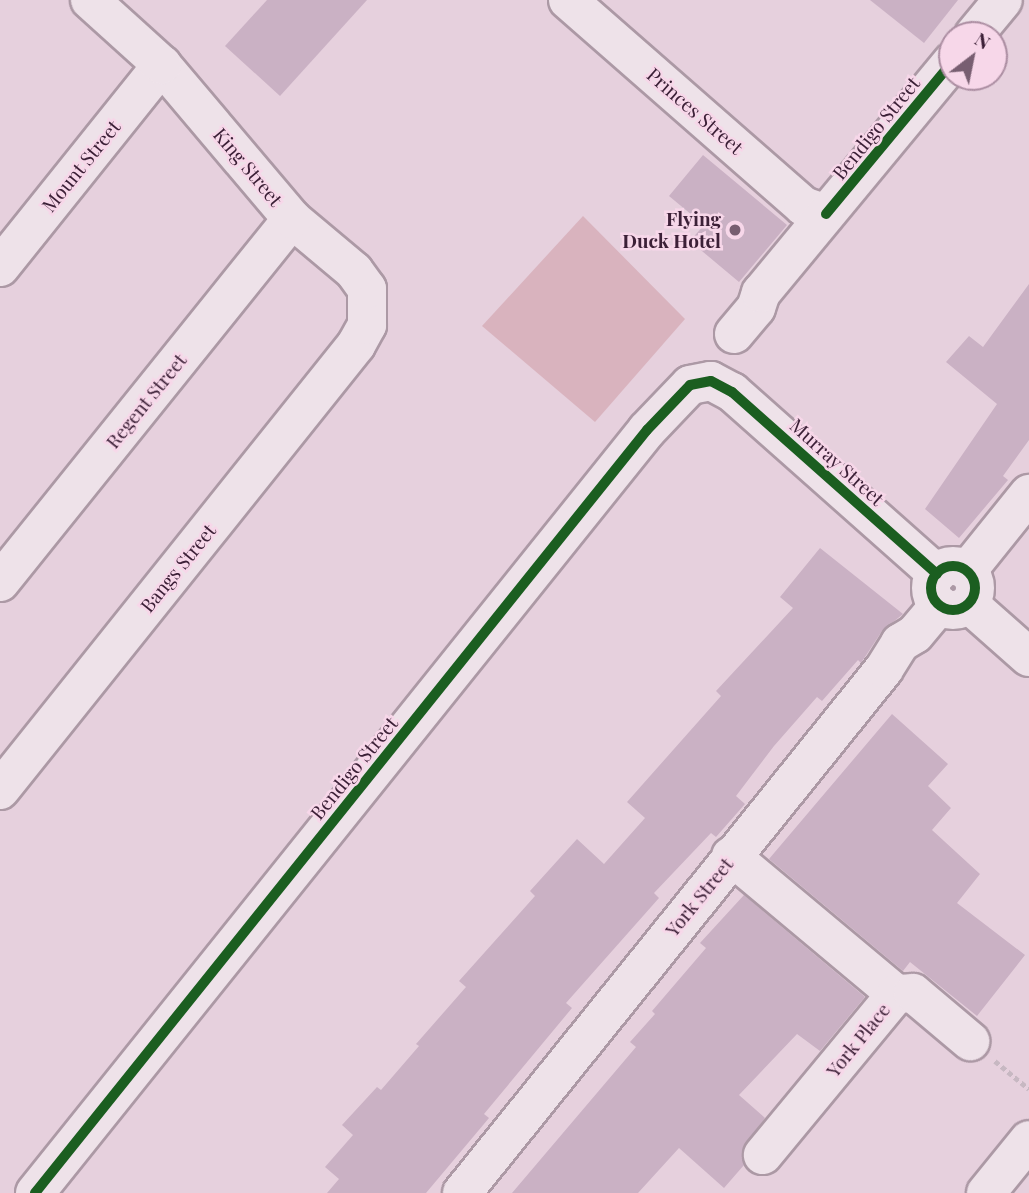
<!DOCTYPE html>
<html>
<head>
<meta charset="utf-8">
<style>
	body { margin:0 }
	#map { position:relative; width:1029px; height:1193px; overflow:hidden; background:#e6d0dd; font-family:"Playfair Display",serif }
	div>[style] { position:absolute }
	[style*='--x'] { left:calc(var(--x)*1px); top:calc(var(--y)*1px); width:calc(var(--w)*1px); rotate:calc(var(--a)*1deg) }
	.green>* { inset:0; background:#d9b3be }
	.building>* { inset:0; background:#cab1c4 }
	.path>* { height:4.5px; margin-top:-2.25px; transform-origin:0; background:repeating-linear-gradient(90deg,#c7b8c2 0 5px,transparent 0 8.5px) }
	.roads { filter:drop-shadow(2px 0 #ac99a5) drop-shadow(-2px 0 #ac99a5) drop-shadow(0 2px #ac99a5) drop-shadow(0 -2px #ac99a5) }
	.minor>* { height:38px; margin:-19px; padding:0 19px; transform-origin:19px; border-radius:19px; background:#eee2e9 }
	.minor>.ring { margin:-19px; padding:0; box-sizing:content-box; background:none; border:38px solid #eee2e9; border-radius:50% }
	.cycleway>* { height:10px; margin:-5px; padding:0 5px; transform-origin:5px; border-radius:5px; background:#1b5e20 }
	.cycleway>.ring { margin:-5px; padding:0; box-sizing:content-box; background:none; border:10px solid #1b5e20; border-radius:50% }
	.dots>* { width:19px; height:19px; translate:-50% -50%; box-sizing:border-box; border:4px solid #f7d7e9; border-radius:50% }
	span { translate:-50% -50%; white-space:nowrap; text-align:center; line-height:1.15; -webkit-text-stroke:5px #f7d7e9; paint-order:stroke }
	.street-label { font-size:19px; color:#3c2037 }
	.poi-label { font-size:19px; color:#3c2037; font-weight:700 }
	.right { translate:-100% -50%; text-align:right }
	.north { position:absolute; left:938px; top:21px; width:70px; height:70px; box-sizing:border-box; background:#f7d7e9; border:2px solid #ac8ea2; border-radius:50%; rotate:32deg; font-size:19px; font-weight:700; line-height:28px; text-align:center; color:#3c2037 }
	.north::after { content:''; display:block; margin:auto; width:24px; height:32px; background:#785e71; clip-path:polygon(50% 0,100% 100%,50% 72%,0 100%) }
</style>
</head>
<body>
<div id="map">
	<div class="green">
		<i style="clip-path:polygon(583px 216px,685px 319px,595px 422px,482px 326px)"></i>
	</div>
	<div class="building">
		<i style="clip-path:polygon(267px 0,367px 0,280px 96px,225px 46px)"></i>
		<i style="clip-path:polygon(870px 0,958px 0,924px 43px)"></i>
		<i style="clip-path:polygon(703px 155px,787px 225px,739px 282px,690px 241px,704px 225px,669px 196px)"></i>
		<i style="clip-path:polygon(1029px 284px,1029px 440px,1003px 476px,1008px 480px,959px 538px,925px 509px,997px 404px,946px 362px,969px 336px,983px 347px)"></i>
		<i style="clip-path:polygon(820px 548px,903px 614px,882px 631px,861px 663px,858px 660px,822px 701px,817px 697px,774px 746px,736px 796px,745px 804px,716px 837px,711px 833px,654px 893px,659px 898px,566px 1003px,572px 1008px,484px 1114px,489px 1118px,426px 1193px,327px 1193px,339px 1179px,325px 1167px,353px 1135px,342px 1125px,377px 1087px,381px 1090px,419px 1046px,416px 1044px,466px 987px,459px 981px,535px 896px,530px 891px,577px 839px,604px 864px,645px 818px,627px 802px,721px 696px,716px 691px,793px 608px,780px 597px)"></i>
		<i style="clip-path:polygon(892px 714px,948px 764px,928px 786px,951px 808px,932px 830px,980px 874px,957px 903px,1025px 955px,977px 1016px,910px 962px,903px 971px,769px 859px)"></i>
		<i style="clip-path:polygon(744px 895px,865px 997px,820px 1051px,797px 1034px,739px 1095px,765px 1118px,742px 1151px,744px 1165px,724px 1188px,679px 1148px,638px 1193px,512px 1193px,636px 1047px,630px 1042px,655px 1014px,652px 1011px,706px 948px,700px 943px)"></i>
	</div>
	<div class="path">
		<i style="--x:995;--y:1061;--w:44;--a:39.5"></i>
	</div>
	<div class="roads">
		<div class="minor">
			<i style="--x:568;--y:0;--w:313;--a:41.2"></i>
			<i style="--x:803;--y:206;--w:24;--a:19"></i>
			<i style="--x:974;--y:35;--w:45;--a:-50.4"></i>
			<i style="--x:0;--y:267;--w:259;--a:-51.3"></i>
			<i style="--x:734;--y:334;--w:34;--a:-50"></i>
			<i style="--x:756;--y:308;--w:16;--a:-72"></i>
			<i style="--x:761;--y:293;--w:300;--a:-50.4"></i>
			<i class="ring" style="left:931px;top:566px;width:6px;height:6px"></i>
			<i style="--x:967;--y:571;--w:99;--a:-51.2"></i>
			<i style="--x:0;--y:582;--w:466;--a:-51.2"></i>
			<i style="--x:969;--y:604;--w:80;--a:41.5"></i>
			<i style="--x:0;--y:790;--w:570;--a:-51.34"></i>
			<i style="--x:356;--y:345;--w:23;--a:-61"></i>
			<i style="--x:367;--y:325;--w:36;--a:-90"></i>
			<i style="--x:367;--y:289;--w:22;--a:-126"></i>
			<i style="--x:354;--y:271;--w:81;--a:-140"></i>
			<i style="--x:292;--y:219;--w:202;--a:-130.2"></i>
			<i style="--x:162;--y:65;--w:97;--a:-137.9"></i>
			<i style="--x:731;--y:856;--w:215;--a:39.9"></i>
			<i style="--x:896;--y:994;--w:209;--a:129.6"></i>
			<i style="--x:896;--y:994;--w:17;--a:-3"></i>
			<i style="--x:913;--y:993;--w:75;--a:40.1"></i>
			<i style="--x:35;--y:1193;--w:978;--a:-51.27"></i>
			<i style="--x:647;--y:430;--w:62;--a:-46.3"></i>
			<i style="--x:690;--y:385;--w:21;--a:-11"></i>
			<i style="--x:711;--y:381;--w:24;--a:28"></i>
			<i style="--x:732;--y:392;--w:274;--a:41.6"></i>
			<i style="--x:462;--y:1193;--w:673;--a:-51.15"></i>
			<i style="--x:884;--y:669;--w:31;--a:-58"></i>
			<i style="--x:900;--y:643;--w:17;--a:-31"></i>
			<i style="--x:915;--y:634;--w:38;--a:-50"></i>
			<i style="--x:986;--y:1193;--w:68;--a:-50.9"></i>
		</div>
	</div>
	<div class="cycleway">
		<i style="--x:826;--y:214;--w:197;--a:-50.3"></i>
		<i class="ring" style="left:931px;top:566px;width:34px;height:34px"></i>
		<i style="--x:35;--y:1193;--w:978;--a:-51.27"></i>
		<i style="--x:647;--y:430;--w:62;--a:-46.3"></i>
		<i style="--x:690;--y:385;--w:21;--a:-11"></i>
		<i style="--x:711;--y:381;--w:24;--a:28"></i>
		<i style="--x:732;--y:392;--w:274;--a:41.6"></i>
	</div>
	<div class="dots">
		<i style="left:735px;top:230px;background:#785e71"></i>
	</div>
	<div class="street-label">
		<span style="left:695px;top:111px;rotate:41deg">Princes Street</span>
		<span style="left:876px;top:128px;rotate:-51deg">Bendigo Street</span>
		<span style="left:81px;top:166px;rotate:-51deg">Mount Street</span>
		<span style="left:248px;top:167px;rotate:50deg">King Street</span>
		<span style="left:146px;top:401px;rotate:-51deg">Regent Street</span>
		<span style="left:837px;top:462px;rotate:42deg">Murray Street</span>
		<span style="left:178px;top:568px;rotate:-51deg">Bangs Street</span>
		<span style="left:354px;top:768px;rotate:-51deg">Bendigo Street</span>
		<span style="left:699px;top:897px;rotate:-51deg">York Street</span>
		<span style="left:858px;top:1040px;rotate:-51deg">York Place</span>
	</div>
	<div class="poi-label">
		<span class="right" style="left:721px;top:230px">Flying<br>Duck Hotel</span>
	</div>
	<div class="north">N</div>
</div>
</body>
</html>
